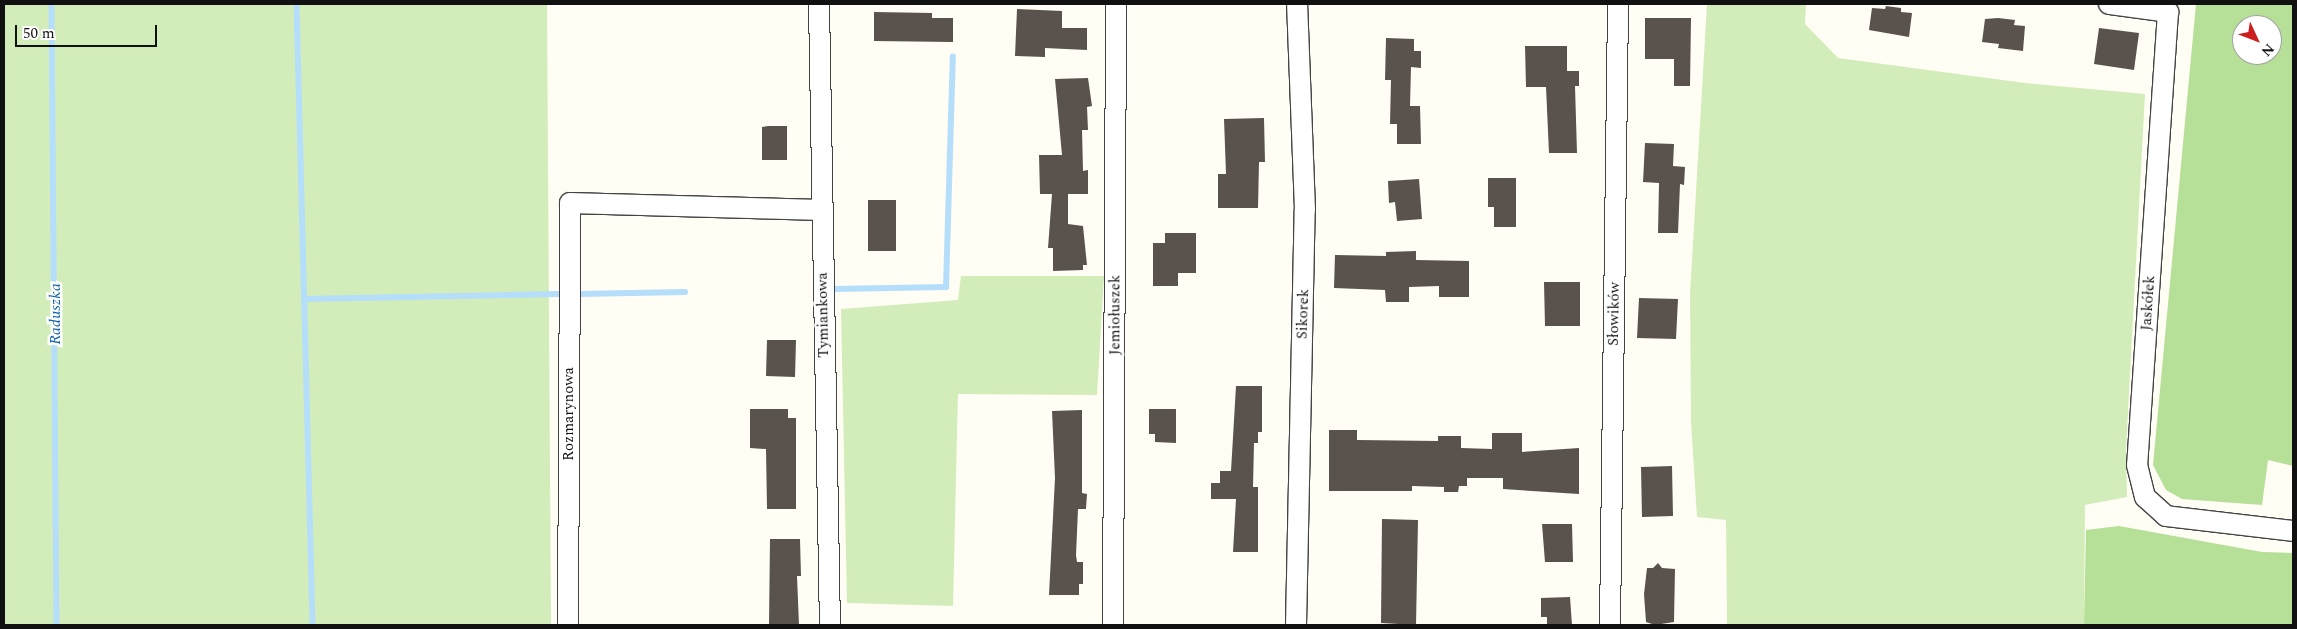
<!DOCTYPE html>
<html>
<head>
<meta charset="utf-8">
<style>
	body { margin:0 }
	#map { position:relative; width:2297px; height:629px; overflow:hidden; background:#fffdf4; font-family:Spectral,serif }
	div>[style] { position:absolute }
	[style*='--x'] { left:calc(var(--x)*1px); top:calc(var(--y)*1px); width:calc(var(--w)*1px); rotate:calc(var(--a)*1deg) }
	.green>* { inset:0; background:#d3edba }
	.forest>* { inset:0; background:#b6df98 }
	.stream>* { height:5.5px; margin:-2.75px; padding:0 2.75px; transform-origin:2.75px; border-radius:2.75px; background:#b5defa }
	.building>* { inset:0; background:#5a524c }
	.roads { filter:drop-shadow(1px 0 #444) drop-shadow(-1px 0 #444) drop-shadow(0 1px #444) drop-shadow(0 -1px #444) }
	.minor>* { height:20px; margin:-10px; padding:0 10px; transform-origin:10px; border-radius:10px; background:#fff }
	span { translate:-50% -50%; white-space:nowrap; text-align:center; line-height:1.15; -webkit-text-stroke:5px #fff; paint-order:stroke }
	.street-label { font-size:15px; color:#111 }
	.water-label { font-size:16px; color:#0f62ad; font-style:italic }
	.frame { position:absolute; inset:0; border:5px solid #111; pointer-events:none }
	.north { position:absolute; left:2232px; top:15px; width:50px; height:50px; box-sizing:border-box; background:#fff; border:1px solid #a0a0a0; border-radius:50%; rotate:133deg; font-size:14px; font-weight:700; line-height:20px; text-align:center; color:#111 }
	.north::after { content:''; display:block; margin:auto; width:18px; height:22px; background:#cc1d1f; clip-path:polygon(50% 0,100% 100%,50% 72%,0 100%) }
	.scale { position:absolute; left:15px; top:25px; width:142px; height:22px; box-sizing:border-box; border:2px solid #111; border-top:0; padding-left:6px; font-size:15px; line-height:18px; white-space:nowrap; color:#111; -webkit-text-stroke:4px #fff; paint-order:stroke }
</style>
</head>
<body>
<div id="map">
	<div class="green">
		<i style="clip-path:polygon(4px 4px,547px 4px,551px 625px,4px 625px)"></i>
		<i style="clip-path:polygon(1707px 4px,1806px 4px,1805px 24px,1838px 58px,2025px 83px,2145px 94px,2126px 449px,2127px 497px,2085px 505px,2084px 625px,1727px 625px,1726px 520px,1697px 517px,1691px 422px,1690px 294px)"></i>
		<i style="clip-path:polygon(961px 276px,1104px 276px,1097px 395px,958px 394px,953px 606px,847px 603px,841px 309px,958px 300px)"></i>
	</div>
	<div class="forest">
		<i style="clip-path:polygon(evenodd,2196px 4px,2293px 4px,2293px 466px,2268px 460px,2262px 505px,2182px 499px,2166px 490px,2153px 465px,2196px 4px,2242px 25px,2272px 25px,2272px 55px,2242px 55px,2242px 25px)"></i>
		<i style="clip-path:polygon(2119px 526px,2262px 552px,2293px 553px,2293px 625px,2084px 625px,2086px 530px)"></i>
	</div>
	<div class="stream">
		<i style="--x:52;--y:4;--w:621;--a:89.54"></i>
		<i style="--x:297;--y:4;--w:621;--a:88.52"></i>
		<i style="--x:835;--y:289;--w:111;--a:-1"></i>
		<i style="--x:946;--y:287;--w:230;--a:-88.3"></i>
		<i style="--x:578;--y:294;--w:107;--a:-1.1"></i>
		<i style="--x:304;--y:299;--w:254;--a:-1.1"></i>
	</div>
	<div class="building">
		<i style="clip-path:polygon(1886px 6px,1901px 8px,1901px 12px,1912px 13px,1909px 37px,1869px 30px,1872px 8px,1885px 9px)"></i>
		<i style="clip-path:polygon(1017px 9px,1062px 11px,1062px 28px,1087px 28px,1087px 50px,1045px 48px,1045px 57px,1015px 56px)"></i>
		<i style="clip-path:polygon(874px 12px,932px 13px,932px 18px,953px 18px,953px 42px,874px 41px)"></i>
		<i style="clip-path:polygon(1645px 18px,1691px 18px,1690px 86px,1674px 86px,1674px 59px,1645px 59px)"></i>
		<i style="clip-path:polygon(1998px 18px,2015px 20px,2014px 25px,2025px 26px,2023px 51px,1998px 48px,1999px 44px,1982px 42px,1985px 19px)"></i>
		<i style="clip-path:polygon(2099px 28px,2139px 33px,2134px 70px,2094px 64px)"></i>
		<i style="clip-path:polygon(1386px 38px,1414px 39px,1414px 51px,1421px 51px,1421px 68px,1411px 67px,1410px 106px,1420px 106px,1421px 144px,1397px 144px,1397px 124px,1390px 124px,1391px 80px,1385px 80px)"></i>
		<i style="clip-path:polygon(1525px 46px,1567px 46px,1567px 71px,1579px 71px,1579px 86px,1575px 86px,1577px 153px,1549px 153px,1546px 87px,1526px 87px)"></i>
		<i style="clip-path:polygon(1088px 78px,1092px 106px,1087px 107px,1088px 130px,1082px 130px,1083px 171px,1088px 170px,1088px 194px,1068px 194px,1068px 224px,1083px 226px,1087px 265px,1083px 265px,1083px 270px,1053px 271px,1053px 248px,1048px 248px,1052px 194px,1040px 194px,1039px 155px,1062px 155px,1055px 79px)"></i>
		<i style="clip-path:polygon(1264px 118px,1265px 162px,1259px 162px,1258px 208px,1218px 208px,1218px 174px,1226px 174px,1224px 119px)"></i>
		<i style="clip-path:polygon(768px 126px,787px 126px,787px 160px,762px 160px,762px 127px)"></i>
		<i style="clip-path:polygon(1645px 143px,1674px 144px,1673px 166px,1685px 167px,1684px 185px,1680px 184px,1678px 233px,1658px 233px,1659px 183px,1643px 182px)"></i>
		<i style="clip-path:polygon(1488px 178px,1516px 178px,1516px 227px,1494px 227px,1494px 207px,1488px 207px)"></i>
		<i style="clip-path:polygon(1419px 179px,1422px 219px,1397px 221px,1395px 202px,1389px 203px,1388px 181px)"></i>
		<i style="clip-path:polygon(868px 200px,896px 200px,896px 251px,868px 251px)"></i>
		<i style="clip-path:polygon(1165px 233px,1196px 233px,1196px 273px,1178px 273px,1178px 286px,1153px 286px,1153px 243px,1165px 243px)"></i>
		<i style="clip-path:polygon(1416px 251px,1416px 260px,1469px 261px,1469px 297px,1439px 297px,1439px 286px,1409px 287px,1409px 302px,1386px 302px,1385px 290px,1334px 288px,1335px 255px,1386px 256px,1386px 252px)"></i>
		<i style="clip-path:polygon(1544px 282px,1580px 282px,1580px 326px,1545px 326px)"></i>
		<i style="clip-path:polygon(1639px 298px,1678px 299px,1676px 339px,1637px 338px)"></i>
		<i style="clip-path:polygon(767px 340px,796px 340px,795px 377px,766px 376px)"></i>
		<i style="clip-path:polygon(1236px 386px,1262px 386px,1262px 432px,1258px 432px,1258px 443px,1254px 443px,1253px 487px,1258px 487px,1258px 552px,1233px 552px,1236px 499px,1211px 499px,1211px 483px,1220px 483px,1220px 471px,1231px 471px)"></i>
		<i style="clip-path:polygon(750px 409px,788px 409px,788px 418px,796px 418px,796px 509px,767px 509px,766px 449px,750px 448px)"></i>
		<i style="clip-path:polygon(1149px 409px,1176px 409px,1176px 443px,1155px 442px,1155px 434px,1149px 434px)"></i>
		<i style="clip-path:polygon(1082px 410px,1082px 493px,1087px 494px,1086px 509px,1078px 509px,1076px 555px,1077px 562px,1083px 562px,1083px 584px,1079px 584px,1079px 595px,1049px 595px,1055px 478px,1052px 411px)"></i>
		<i style="clip-path:polygon(1329px 430px,1357px 430px,1357px 440px,1438px 441px,1438px 436px,1461px 436px,1461px 448px,1492px 449px,1492px 433px,1522px 433px,1522px 452px,1579px 448px,1579px 494px,1503px 489px,1503px 478px,1467px 478px,1467px 486px,1459px 486px,1458px 492px,1444px 492px,1444px 487px,1412px 486px,1412px 491px,1329px 491px)"></i>
		<i style="clip-path:polygon(1672px 466px,1673px 516px,1642px 517px,1641px 467px)"></i>
		<i style="clip-path:polygon(1382px 519px,1418px 520px,1416px 625px,1381px 623px)"></i>
		<i style="clip-path:polygon(1542px 524px,1572px 524px,1573px 562px,1545px 562px)"></i>
		<i style="clip-path:polygon(770px 539px,800px 539px,801px 576px,797px 576px,799px 625px,769px 625px)"></i>
		<i style="clip-path:polygon(1658px 563px,1662px 568px,1675px 569px,1674px 622px,1655px 625px,1646px 622px,1644px 594px,1647px 568px,1653px 568px)"></i>
		<i style="clip-path:polygon(1570px 597px,1572px 625px,1547px 625px,1547px 617px,1541px 617px,1541px 598px)"></i>
	</div>
	<div class="roads">
		<div class="minor">
			<i style="--x:819;--y:4;--w:621;--a:88.99"></i>
			<i style="--x:2109;--y:4;--w:60;--a:7.7"></i>
			<i style="--x:2168;--y:12;--w:454;--a:93.9"></i>
			<i style="--x:2137;--y:465;--w:33;--a:76"></i>
			<i style="--x:2145;--y:497;--w:28;--a:42"></i>
			<i style="--x:2166;--y:516;--w:128;--a:6.7"></i>
			<i style="--x:568;--y:625;--w:422;--a:-89.7"></i>
			<i style="--x:570;--y:203;--w:251;--a:1.6"></i>
			<i style="--x:1113;--y:625;--w:621;--a:-89.72"></i>
			<i style="--x:1296;--y:625;--w:415;--a:-88.8"></i>
			<i style="--x:1305;--y:210;--w:206;--a:-92.2"></i>
			<i style="--x:1610;--y:625;--w:621;--a:-89.26"></i>
		</div>
	</div>
	<div class="street-label">
		<span style="left:2148px;top:303px;rotate:-86deg">Jaskółek</span>
		<span style="left:1303px;top:314px;rotate:-88deg">Sikorek</span>
		<span style="left:1614px;top:314px;rotate:-89deg">Słowików</span>
		<span style="left:823px;top:315px;rotate:-91deg">Tymiankowa</span>
		<span style="left:1115px;top:315px;rotate:-90deg">Jemiołuszek</span>
		<span style="left:569px;top:414px;rotate:-90deg">Rozmarynowa</span>
	</div>
	<div class="water-label">
		<span style="left:55px;top:314px;rotate:-90deg">Raduszka</span>
	</div>
	<div class="frame"></div>
	<div class="north">N</div>
	<div class="scale">50 m</div>
</div>
</body>
</html>
